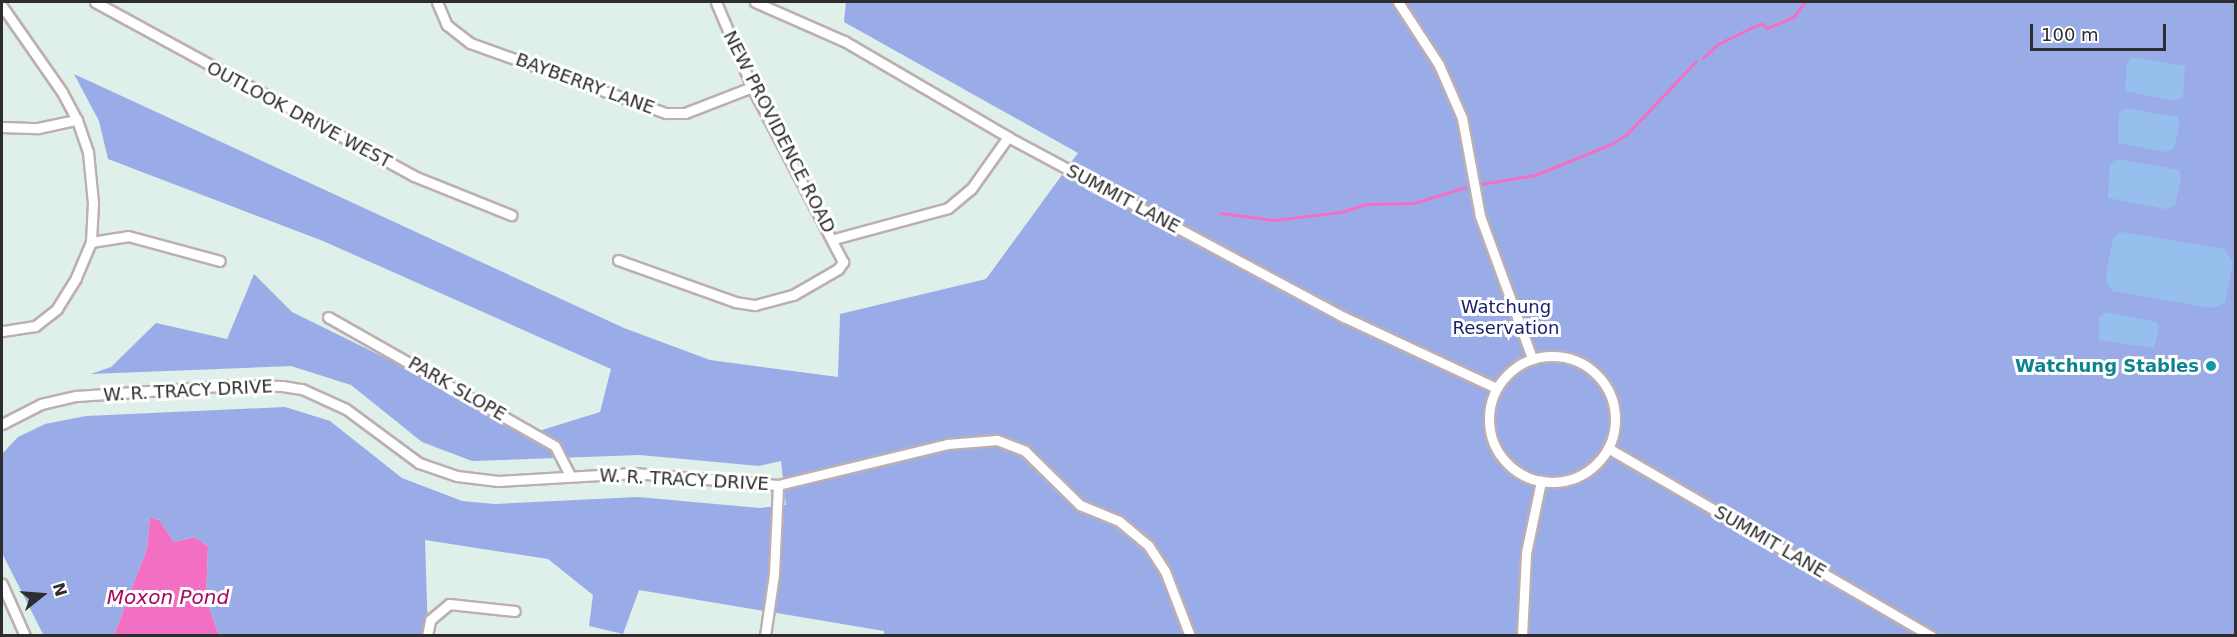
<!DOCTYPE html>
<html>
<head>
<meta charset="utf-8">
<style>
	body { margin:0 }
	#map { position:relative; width:2237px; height:637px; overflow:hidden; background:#dfefe9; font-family:"DejaVu Sans",sans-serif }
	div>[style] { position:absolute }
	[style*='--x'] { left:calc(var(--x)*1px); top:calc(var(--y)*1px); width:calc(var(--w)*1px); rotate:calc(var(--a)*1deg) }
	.green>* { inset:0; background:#9aace7 }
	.pitch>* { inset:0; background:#96bfee }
	.water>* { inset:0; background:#f36fc3 }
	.stream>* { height:3px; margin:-1.5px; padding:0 1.5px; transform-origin:1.5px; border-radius:1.5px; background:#f36fc3 }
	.roads { filter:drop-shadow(2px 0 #bdafb1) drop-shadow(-2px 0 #bdafb1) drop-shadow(0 2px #bdafb1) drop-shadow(0 -2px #bdafb1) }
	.minor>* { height:9px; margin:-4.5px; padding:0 4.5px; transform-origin:4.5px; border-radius:4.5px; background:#fff }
	.minor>.ring { margin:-4.5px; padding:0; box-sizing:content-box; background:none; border:9px solid #fff; border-radius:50% }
	.dots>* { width:16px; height:16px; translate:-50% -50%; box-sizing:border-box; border:3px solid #fff; border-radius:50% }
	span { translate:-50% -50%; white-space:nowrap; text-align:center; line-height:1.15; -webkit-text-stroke:6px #fff; paint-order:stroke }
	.street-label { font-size:18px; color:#2d2d2d }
	.park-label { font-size:18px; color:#18216e }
	.culture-label { font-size:18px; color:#0d838f; font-weight:700 }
	.right { translate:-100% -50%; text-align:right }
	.water-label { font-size:20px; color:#a5095f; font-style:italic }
	.frame { position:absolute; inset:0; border:3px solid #2d2d2d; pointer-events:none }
	.north { position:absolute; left:12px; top:565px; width:60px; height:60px; -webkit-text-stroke:4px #fff; paint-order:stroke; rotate:73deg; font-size:16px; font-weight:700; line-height:24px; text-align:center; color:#2d2d2d }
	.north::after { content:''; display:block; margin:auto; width:21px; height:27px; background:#2d2d2d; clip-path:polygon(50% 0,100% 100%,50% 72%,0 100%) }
	.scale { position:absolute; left:2030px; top:24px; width:136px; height:27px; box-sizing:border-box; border:3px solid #2d2d2d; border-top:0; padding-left:8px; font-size:18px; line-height:21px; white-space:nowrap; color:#2d2d2d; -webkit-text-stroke:4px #fff; paint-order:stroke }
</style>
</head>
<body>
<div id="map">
	<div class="green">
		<i style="clip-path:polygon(846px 2px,2235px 2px,2235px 635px,884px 636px,884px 631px,639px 590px,623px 634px,589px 626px,593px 595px,548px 559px,425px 540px,428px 635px,219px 635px,206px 599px,208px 546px,194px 537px,174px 542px,159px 520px,150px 517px,147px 549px,114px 635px,44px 636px,2px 553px,2px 454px,18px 437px,45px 424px,86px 416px,285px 407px,330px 421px,402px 478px,462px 501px,495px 504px,638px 497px,760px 508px,786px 505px,781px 461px,759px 466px,640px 455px,472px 461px,422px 442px,351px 385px,291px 366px,91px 374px,111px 367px,156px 323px,227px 339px,254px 274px,292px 312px,461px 395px,529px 434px,600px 412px,611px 369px,323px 241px,108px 159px,99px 121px,74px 74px,624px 328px,710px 360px,838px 377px,840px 314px,986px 279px,1078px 153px,844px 22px)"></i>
	</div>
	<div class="pitch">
		<i style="clip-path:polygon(2132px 57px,2185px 66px,2183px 98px,2174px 101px,2125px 91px,2127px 63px)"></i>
		<i style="clip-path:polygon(2125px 108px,2177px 117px,2180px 124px,2174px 148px,2164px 152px,2118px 143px,2119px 114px)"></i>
		<i style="clip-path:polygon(2117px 159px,2179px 170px,2181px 178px,2175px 206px,2165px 209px,2108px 198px,2110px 165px)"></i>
		<i style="clip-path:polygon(2122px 232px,2225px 249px,2233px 262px,2225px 303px,2211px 308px,2113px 291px,2106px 282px,2107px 268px,2113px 238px)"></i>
		<i style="clip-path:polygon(2105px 312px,2157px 322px,2159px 327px,2154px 348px,2099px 340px,2099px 318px)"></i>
	</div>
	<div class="water">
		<i style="clip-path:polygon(150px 517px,159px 520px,174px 542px,194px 537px,208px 546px,206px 599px,219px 635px,114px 635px,147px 549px)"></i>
	</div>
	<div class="stream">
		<i style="--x:1703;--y:58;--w:21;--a:-43"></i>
		<i style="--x:1718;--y:44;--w:43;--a:-26"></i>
		<i style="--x:1757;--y:25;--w:5;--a:-11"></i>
		<i style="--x:1762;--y:24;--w:7;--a:34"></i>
		<i style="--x:1768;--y:28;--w:27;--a:-24"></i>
		<i style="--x:1793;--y:17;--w:19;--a:-51"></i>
		<i style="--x:1481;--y:184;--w:55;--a:-9.5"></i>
		<i style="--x:1535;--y:175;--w:82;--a:-22.2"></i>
		<i style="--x:1611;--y:144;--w:19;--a:-32"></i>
		<i style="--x:1627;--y:134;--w:100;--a:-46.6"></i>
		<i style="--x:1220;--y:213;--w:54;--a:7.4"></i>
		<i style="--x:1274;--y:220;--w:67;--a:-6.8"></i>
		<i style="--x:1341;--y:212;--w:26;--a:-18"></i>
		<i style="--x:1366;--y:204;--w:48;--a:-1.2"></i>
		<i style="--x:1414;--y:203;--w:54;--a:-17.1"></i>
	</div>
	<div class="roads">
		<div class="minor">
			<i style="--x:95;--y:2;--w:363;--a:28.6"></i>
			<i style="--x:414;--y:176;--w:105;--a:21.9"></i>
			<i style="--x:437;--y:2;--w:25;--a:67"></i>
			<i style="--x:447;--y:25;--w:29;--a:38"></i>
			<i style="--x:470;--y:43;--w:208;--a:19.7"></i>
			<i style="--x:666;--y:113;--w:19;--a:0"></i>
			<i style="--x:685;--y:113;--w:72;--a:-21.2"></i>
			<i style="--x:755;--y:2;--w:97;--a:23.7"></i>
			<i style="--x:844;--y:41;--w:190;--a:30.3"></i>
			<i style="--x:1008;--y:137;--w:381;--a:28.2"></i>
			<i style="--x:1344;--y:317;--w:168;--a:25"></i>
			<i style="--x:1398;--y:2;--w:75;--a:56.9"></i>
			<i style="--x:1439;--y:65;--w:58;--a:66.5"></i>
			<i style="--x:1462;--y:118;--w:100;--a:79.6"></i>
			<i style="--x:1480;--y:216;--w:151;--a:69.9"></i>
			<i style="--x:2;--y:6;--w:105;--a:55.1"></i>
			<i style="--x:62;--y:92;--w:32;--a:62"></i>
			<i style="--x:77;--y:120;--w:34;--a:71"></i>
			<i style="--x:88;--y:152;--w:51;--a:84.4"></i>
			<i style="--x:93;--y:203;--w:39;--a:93"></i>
			<i style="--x:91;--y:242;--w:39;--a:113"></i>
			<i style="--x:76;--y:278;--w:36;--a:122"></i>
			<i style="--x:57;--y:309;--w:28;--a:142"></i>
			<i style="--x:35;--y:326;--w:33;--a:171"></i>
			<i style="--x:2;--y:127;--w:36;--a:2"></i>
			<i style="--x:38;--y:128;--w:40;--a:-12"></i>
			<i style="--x:834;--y:239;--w:118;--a:-15.2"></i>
			<i style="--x:948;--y:208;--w:30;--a:-40"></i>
			<i style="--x:971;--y:189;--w:64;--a:-54.6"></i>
			<i style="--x:91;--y:242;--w:37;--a:-9"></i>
			<i style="--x:128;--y:236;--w:95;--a:15.2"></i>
			<i style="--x:618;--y:260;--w:124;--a:19.7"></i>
			<i style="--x:735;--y:302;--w:20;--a:9"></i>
			<i style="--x:755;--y:305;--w:39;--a:-15"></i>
			<i style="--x:793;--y:295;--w:52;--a:-30"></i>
			<i style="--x:838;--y:269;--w:9;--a:-54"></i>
			<i style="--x:843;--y:262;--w:197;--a:-117.5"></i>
			<i style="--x:752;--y:87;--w:92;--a:-113"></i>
			<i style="--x:328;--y:317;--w:261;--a:29.6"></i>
			<i style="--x:555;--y:446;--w:34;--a:63"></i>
			<i class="ring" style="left:1489px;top:356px;width:117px;height:117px"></i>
			<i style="--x:2;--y:424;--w:44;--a:-27.1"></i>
			<i style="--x:41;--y:404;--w:37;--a:-13"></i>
			<i style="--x:77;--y:396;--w:157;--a:-4"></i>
			<i style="--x:234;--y:385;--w:48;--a:1.2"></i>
			<i style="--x:282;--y:386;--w:20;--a:9"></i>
			<i style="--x:302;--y:389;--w:48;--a:24.4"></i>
			<i style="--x:346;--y:409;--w:91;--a:36.5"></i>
			<i style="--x:419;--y:463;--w:40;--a:18.9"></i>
			<i style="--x:457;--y:476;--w:41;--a:7"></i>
			<i style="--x:498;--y:481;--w:136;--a:-3.4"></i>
			<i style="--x:634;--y:473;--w:144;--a:4.8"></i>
			<i style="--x:778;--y:485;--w:174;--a:-13.6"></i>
			<i style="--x:947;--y:444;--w:50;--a:-4.6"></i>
			<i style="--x:997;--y:440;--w:30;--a:21"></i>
			<i style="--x:1025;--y:451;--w:77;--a:44.5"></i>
			<i style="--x:1080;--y:505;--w:42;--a:22.3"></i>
			<i style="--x:1119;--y:521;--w:38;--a:40"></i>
			<i style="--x:1148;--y:545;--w:31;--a:57"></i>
			<i style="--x:1165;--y:571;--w:70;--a:69"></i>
			<i style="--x:1608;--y:448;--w:374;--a:30.2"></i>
			<i style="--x:2;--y:584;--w:57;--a:66.1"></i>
			<i style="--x:427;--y:636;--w:16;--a:-79"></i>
			<i style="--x:430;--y:620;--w:25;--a:-40"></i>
			<i style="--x:449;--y:604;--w:66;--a:6.1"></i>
			<i style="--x:765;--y:636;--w:63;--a:-81.7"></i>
			<i style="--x:774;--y:574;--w:89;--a:-87.4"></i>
			<i style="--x:1522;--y:636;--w:83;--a:-87.2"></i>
			<i style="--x:1526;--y:553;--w:74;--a:-78.2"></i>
		</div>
	</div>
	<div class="dots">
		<i style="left:2211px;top:366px;background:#0f9aa8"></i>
	</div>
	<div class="street-label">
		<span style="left:585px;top:84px;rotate:20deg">BAYBERRY LANE</span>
		<span style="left:299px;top:115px;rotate:28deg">OUTLOOK DRIVE WEST</span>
		<span style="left:779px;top:132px;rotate:63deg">NEW PROVIDENCE ROAD</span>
		<span style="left:1123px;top:199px;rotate:28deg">SUMMIT LANE</span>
		<span style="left:457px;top:389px;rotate:30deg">PARK SLOPE</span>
		<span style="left:188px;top:391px;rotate:-3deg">W. R. TRACY DRIVE</span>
		<span style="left:684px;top:480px;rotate:3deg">W. R. TRACY DRIVE</span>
		<span style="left:1770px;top:542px;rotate:30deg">SUMMIT LANE</span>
	</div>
	<div class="park-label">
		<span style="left:1506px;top:318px">Watchung<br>Reservation</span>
	</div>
	<div class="culture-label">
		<span class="right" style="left:2199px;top:366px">Watchung Stables</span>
	</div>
	<div class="water-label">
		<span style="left:168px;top:597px">Moxon Pond</span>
	</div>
	<div class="frame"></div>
	<div class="north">N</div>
	<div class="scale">100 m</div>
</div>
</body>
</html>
